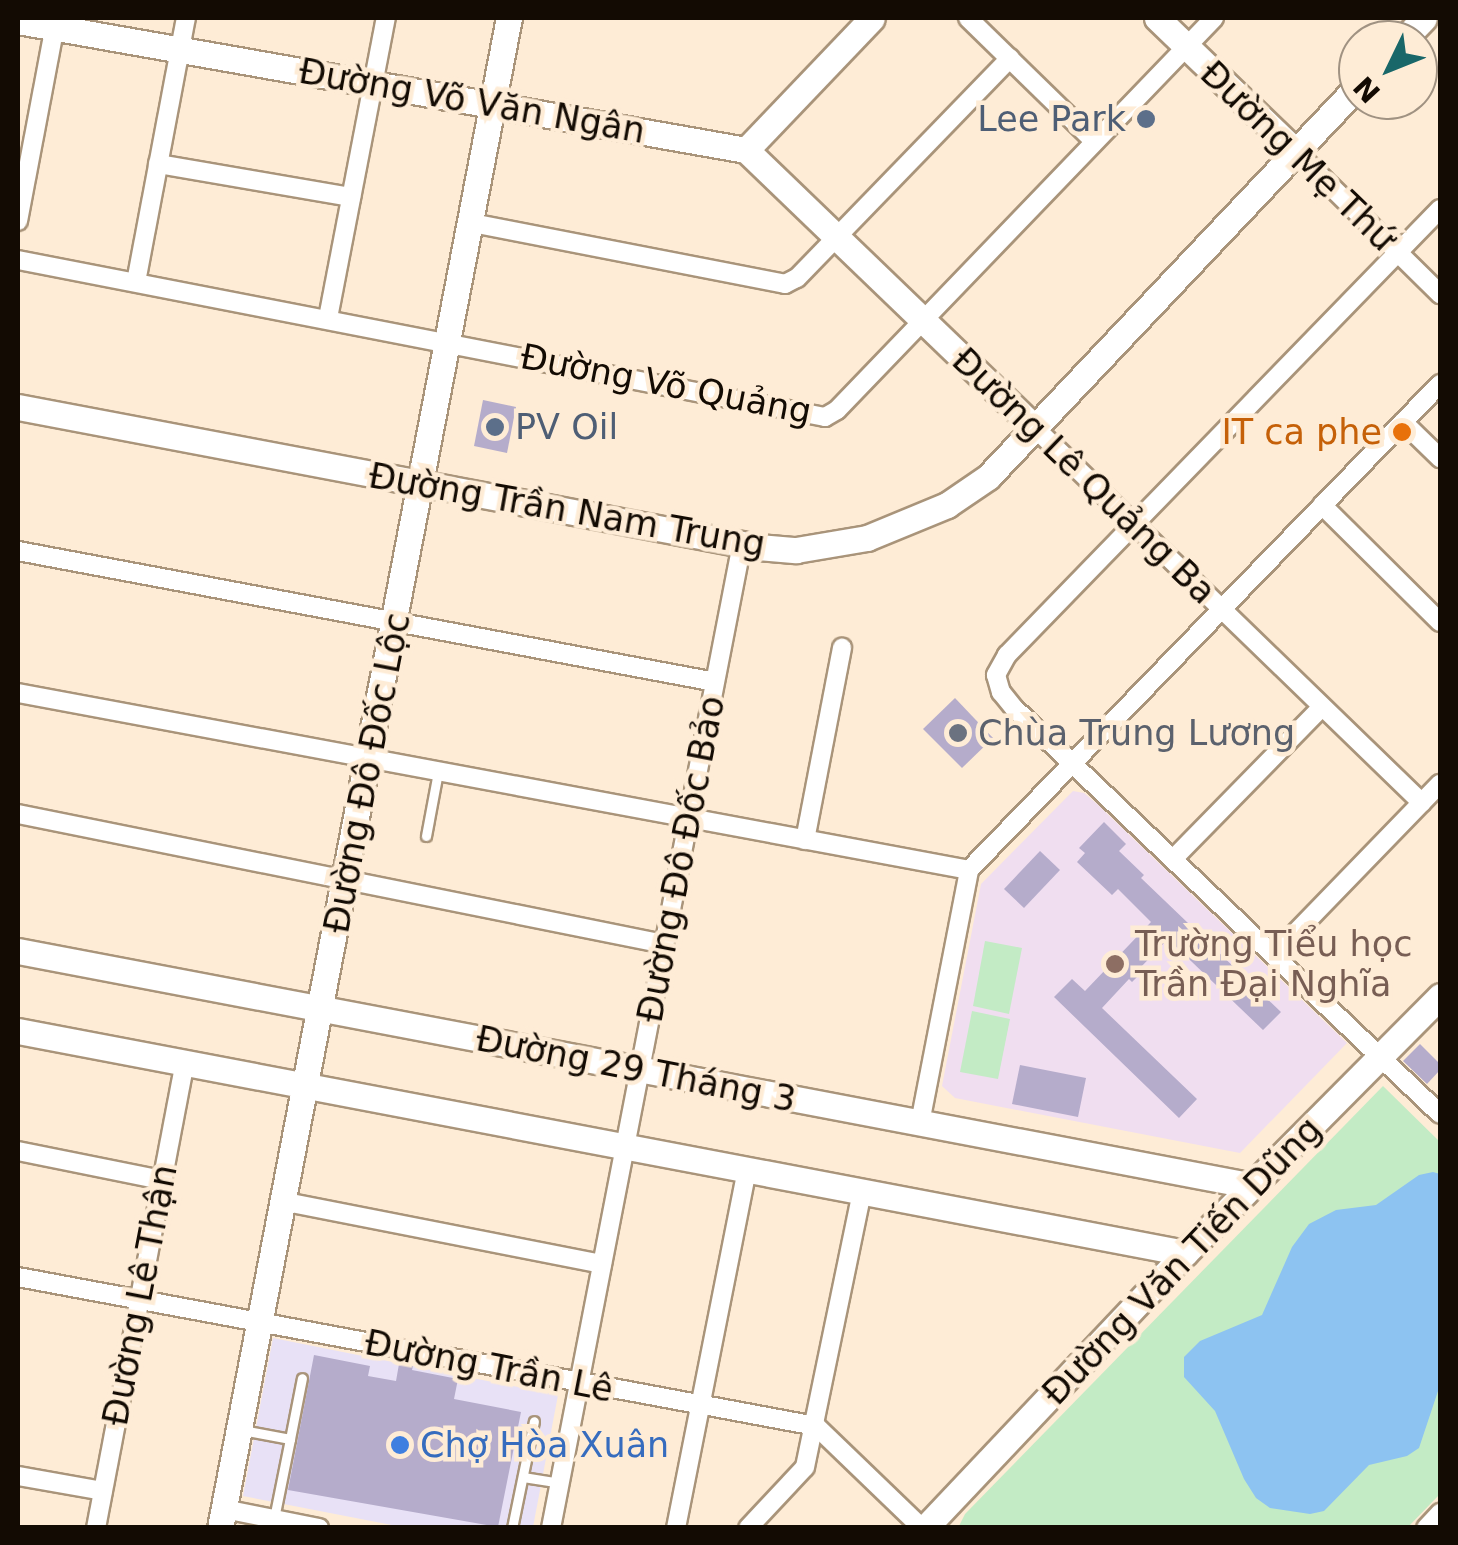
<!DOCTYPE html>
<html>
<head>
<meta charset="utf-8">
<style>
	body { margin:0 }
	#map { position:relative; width:1458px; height:1545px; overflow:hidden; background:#feecd6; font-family:"DejaVu Sans",sans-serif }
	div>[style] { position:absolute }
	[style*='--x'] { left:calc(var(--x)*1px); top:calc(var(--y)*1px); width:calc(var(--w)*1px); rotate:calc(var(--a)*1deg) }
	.commercial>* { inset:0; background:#e8e1f6 }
	.education>* { inset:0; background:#f0def0 }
	.green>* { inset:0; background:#c3ebc5 }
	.water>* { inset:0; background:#8dc3f1 }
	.building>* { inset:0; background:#b5accb }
	.roads { filter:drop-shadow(2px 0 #a9947a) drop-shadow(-2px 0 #a9947a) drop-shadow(0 2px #a9947a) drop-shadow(0 -2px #a9947a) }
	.lane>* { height:9px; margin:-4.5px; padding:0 4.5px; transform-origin:4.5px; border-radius:4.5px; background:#fff }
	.street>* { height:18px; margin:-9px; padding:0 9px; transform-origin:9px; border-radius:9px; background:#fff }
	.secondary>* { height:25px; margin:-12.5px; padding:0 12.5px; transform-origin:12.5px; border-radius:12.5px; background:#fff }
	.dots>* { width:28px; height:28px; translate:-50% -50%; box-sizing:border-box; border:5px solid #feecd6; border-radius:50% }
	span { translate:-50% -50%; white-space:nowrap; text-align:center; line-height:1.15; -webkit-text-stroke:9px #feecd6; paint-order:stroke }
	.street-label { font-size:35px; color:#130b03 }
	.service-label { font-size:35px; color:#4e5e75 }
	.right { translate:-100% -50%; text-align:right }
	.left { translate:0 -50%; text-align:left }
	.food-label { font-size:35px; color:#c56008 }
	.worship-label { font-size:35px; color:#5b616d }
	.education-label { font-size:35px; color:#785e54 }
	.shop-label { font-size:35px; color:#366cbe }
	.frame { position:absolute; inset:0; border:20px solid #130b03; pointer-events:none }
	.north { position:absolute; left:1338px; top:20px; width:100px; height:100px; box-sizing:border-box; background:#feecd6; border:2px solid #a09282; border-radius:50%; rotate:227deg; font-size:28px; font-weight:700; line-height:40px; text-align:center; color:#130b03 }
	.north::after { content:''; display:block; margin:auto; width:35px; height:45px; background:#196769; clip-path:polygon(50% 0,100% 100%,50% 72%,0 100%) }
</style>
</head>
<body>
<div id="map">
	<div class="commercial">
		<i style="clip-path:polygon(273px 1338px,558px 1395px,533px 1527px,402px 1527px,243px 1496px)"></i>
	</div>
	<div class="education">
		<i style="clip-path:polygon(1073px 791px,1084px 793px,1096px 803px,1347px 1043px,1240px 1153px,955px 1098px,942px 1086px,981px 884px)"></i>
	</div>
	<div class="green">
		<i style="clip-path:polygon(985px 941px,1022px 948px,1009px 1014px,973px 1006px)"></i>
		<i style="clip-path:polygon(972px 1011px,1010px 1019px,998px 1079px,960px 1072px)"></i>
		<i style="clip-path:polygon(1383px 1086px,1440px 1142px,1440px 1494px,1408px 1527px,958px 1528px,965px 1514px)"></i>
	</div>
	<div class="water">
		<i style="clip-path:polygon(1433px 1172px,1440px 1174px,1440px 1385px,1419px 1448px,1407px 1456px,1369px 1465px,1324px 1511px,1310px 1514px,1270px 1508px,1256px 1498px,1244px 1479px,1215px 1411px,1184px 1377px,1184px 1357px,1200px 1341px,1262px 1315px,1292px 1247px,1309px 1224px,1336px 1210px,1376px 1205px,1419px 1175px)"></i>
	</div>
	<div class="building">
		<i style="clip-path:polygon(483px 400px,516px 407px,507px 453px,474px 446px)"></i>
		<i style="clip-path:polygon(955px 698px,993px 738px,962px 768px,923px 729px)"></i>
		<i style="clip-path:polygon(1104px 822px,1126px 844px,1119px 851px,1144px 875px,1141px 878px,1281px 1012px,1263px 1030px,1168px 939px,1140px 968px,1143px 971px,1132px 982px,1129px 979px,1102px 1008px,1197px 1099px,1179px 1118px,1054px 997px,1072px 979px,1085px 991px,1151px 922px,1118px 889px,1112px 895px,1077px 862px,1085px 853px,1079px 848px)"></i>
		<i style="clip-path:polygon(1040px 851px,1060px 870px,1024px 908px,1004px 889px)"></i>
		<i style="clip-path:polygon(1420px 1044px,1440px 1064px,1440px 1070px,1427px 1084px,1403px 1061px)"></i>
		<i style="clip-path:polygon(1020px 1065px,1086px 1078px,1078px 1117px,1012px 1104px)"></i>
		<i style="clip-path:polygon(314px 1355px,370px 1366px,368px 1376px,396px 1381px,399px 1364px,413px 1366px,412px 1370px,458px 1379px,454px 1399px,521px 1412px,498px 1527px,288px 1490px)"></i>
	</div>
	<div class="roads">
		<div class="lane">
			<i style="--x:426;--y:836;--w:65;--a:-79.4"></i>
			<i style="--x:242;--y:1430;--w:49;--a:10.6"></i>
			<i style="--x:290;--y:1439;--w:81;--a:101.4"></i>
			<i style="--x:290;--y:1439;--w:62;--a:-78.9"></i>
			<i style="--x:523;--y:1477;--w:36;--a:9"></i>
			<i style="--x:512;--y:1528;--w:109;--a:-78.4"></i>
		</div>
		<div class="street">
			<i style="--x:968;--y:18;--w:176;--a:44.3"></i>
			<i style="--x:1295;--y:151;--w:204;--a:44.6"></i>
			<i style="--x:158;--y:164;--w:196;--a:9.7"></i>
			<i style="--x:1440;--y:209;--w:622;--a:134.15"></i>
			<i style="--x:1007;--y:655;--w:23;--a:119"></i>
			<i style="--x:996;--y:675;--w:18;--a:74"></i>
			<i style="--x:1001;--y:692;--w:21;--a:51"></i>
			<i style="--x:1014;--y:708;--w:588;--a:43.62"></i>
			<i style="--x:18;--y:221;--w:205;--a:-79.3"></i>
			<i style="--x:472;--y:223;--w:319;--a:11"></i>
			<i style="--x:785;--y:284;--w:13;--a:-27"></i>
			<i style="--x:797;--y:278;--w:306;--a:-45.9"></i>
			<i style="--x:18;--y:260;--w:822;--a:11.01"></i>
			<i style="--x:825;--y:417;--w:14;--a:-30"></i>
			<i style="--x:837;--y:410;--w:544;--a:-46.12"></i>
			<i style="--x:136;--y:282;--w:269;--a:-79.3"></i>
			<i style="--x:328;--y:318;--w:306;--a:-79.1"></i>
			<i style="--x:1403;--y:422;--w:52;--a:44.2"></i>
			<i style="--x:1034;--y:427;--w:540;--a:44.1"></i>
			<i style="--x:1322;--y:505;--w:166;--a:44.8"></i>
			<i style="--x:18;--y:551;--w:709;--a:10.64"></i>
			<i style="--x:18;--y:693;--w:967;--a:10.54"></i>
			<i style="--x:18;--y:814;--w:659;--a:11.38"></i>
			<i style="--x:805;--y:840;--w:196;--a:-79.1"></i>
			<i style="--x:1174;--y:858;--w:211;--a:-45.6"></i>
			<i style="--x:1275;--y:954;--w:237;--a:-45.9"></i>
			<i style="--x:920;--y:1123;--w:258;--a:-79"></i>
			<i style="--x:969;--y:870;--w:677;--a:-45.9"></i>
			<i style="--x:18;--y:1151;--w:147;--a:11.4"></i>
			<i style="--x:286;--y:1202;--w:322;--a:11.1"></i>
			<i style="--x:18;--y:1277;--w:812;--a:10.58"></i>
			<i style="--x:816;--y:1426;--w:147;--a:43.9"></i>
			<i style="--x:18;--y:1476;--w:86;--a:10"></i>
			<i style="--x:224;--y:1509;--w:97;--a:11.3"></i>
			<i style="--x:96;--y:1528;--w:473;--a:-79.2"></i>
			<i style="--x:551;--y:1528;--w:1002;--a:-79.02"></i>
			<i style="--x:676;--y:1528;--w:365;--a:-78.8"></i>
			<i style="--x:748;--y:1528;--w:83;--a:-46.9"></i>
			<i style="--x:805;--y:1467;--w:282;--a:-78.3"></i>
			<i style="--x:1426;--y:1528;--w:21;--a:-47"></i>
		</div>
		<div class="secondary">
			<i style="--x:1157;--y:18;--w:192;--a:43.9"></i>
			<i style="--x:18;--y:21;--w:739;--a:10.05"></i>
			<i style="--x:1403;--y:40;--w:30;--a:-46"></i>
			<i style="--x:746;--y:150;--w:400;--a:43.9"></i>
			<i style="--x:746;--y:150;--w:182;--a:-46.3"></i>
			<i style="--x:18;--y:407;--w:753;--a:10.71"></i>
			<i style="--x:758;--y:547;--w:38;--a:5"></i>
			<i style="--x:796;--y:550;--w:72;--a:-9.6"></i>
			<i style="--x:867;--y:538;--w:87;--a:-22.4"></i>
			<i style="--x:947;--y:505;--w:50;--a:-34.3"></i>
			<i style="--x:988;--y:477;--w:538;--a:-46.58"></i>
			<i style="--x:18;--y:951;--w:1258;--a:10.77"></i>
			<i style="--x:18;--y:1031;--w:1188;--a:10.77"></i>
			<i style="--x:220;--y:1528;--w:1537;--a:-79.17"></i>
			<i style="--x:925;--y:1528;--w:378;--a:-46.6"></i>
			<i style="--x:1185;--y:1253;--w:362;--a:-45.2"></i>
		</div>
	</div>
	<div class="dots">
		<i style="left:1146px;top:119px;background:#5c6f8a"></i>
		<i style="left:495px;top:427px;background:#5c6f8a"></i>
		<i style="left:1402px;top:432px;background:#e8710a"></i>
		<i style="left:958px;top:733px;background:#6b7280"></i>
		<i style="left:1115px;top:964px;background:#8d6e63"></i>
		<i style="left:400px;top:1445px;background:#3f7fe0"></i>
	</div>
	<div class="street-label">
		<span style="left:472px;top:101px;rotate:10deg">Đường Võ Văn Ngân</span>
		<span style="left:1298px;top:156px;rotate:44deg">Đường Mẹ Thứ</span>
		<span style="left:666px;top:384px;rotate:11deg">Đường Võ Quảng</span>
		<span style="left:1084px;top:476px;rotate:44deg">Đường Lê Quảng Ba</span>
		<span style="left:567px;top:510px;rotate:10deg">Đường Trần Nam Trung</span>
		<span style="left:367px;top:773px;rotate:-79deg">Đường Đô Đốc Lộc</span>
		<span style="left:681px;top:859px;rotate:-79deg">Đường Đô Đốc Bảo</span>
		<span style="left:636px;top:1069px;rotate:11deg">Đường 29 Tháng 3</span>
		<span style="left:1182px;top:1261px;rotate:-46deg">Đường Văn Tiến Dũng</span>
		<span style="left:140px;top:1295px;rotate:-79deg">Đường Lê Thận</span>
		<span style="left:489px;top:1366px;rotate:11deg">Đường Trần Lê</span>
	</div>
	<div class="service-label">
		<span class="right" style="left:1126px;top:119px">Lee Park</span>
		<span class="left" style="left:515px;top:427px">PV Oil</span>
	</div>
	<div class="food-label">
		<span class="right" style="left:1382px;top:432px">IT ca phe</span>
	</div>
	<div class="worship-label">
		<span class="left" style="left:978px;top:733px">Chùa Trung Lương</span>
	</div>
	<div class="education-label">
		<span class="left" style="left:1135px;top:964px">Trường Tiểu học<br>Trần Đại Nghĩa</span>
	</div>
	<div class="shop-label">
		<span class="left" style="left:420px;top:1445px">Chợ Hòa Xuân</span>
	</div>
	<div class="frame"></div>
	<div class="north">N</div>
</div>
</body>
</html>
